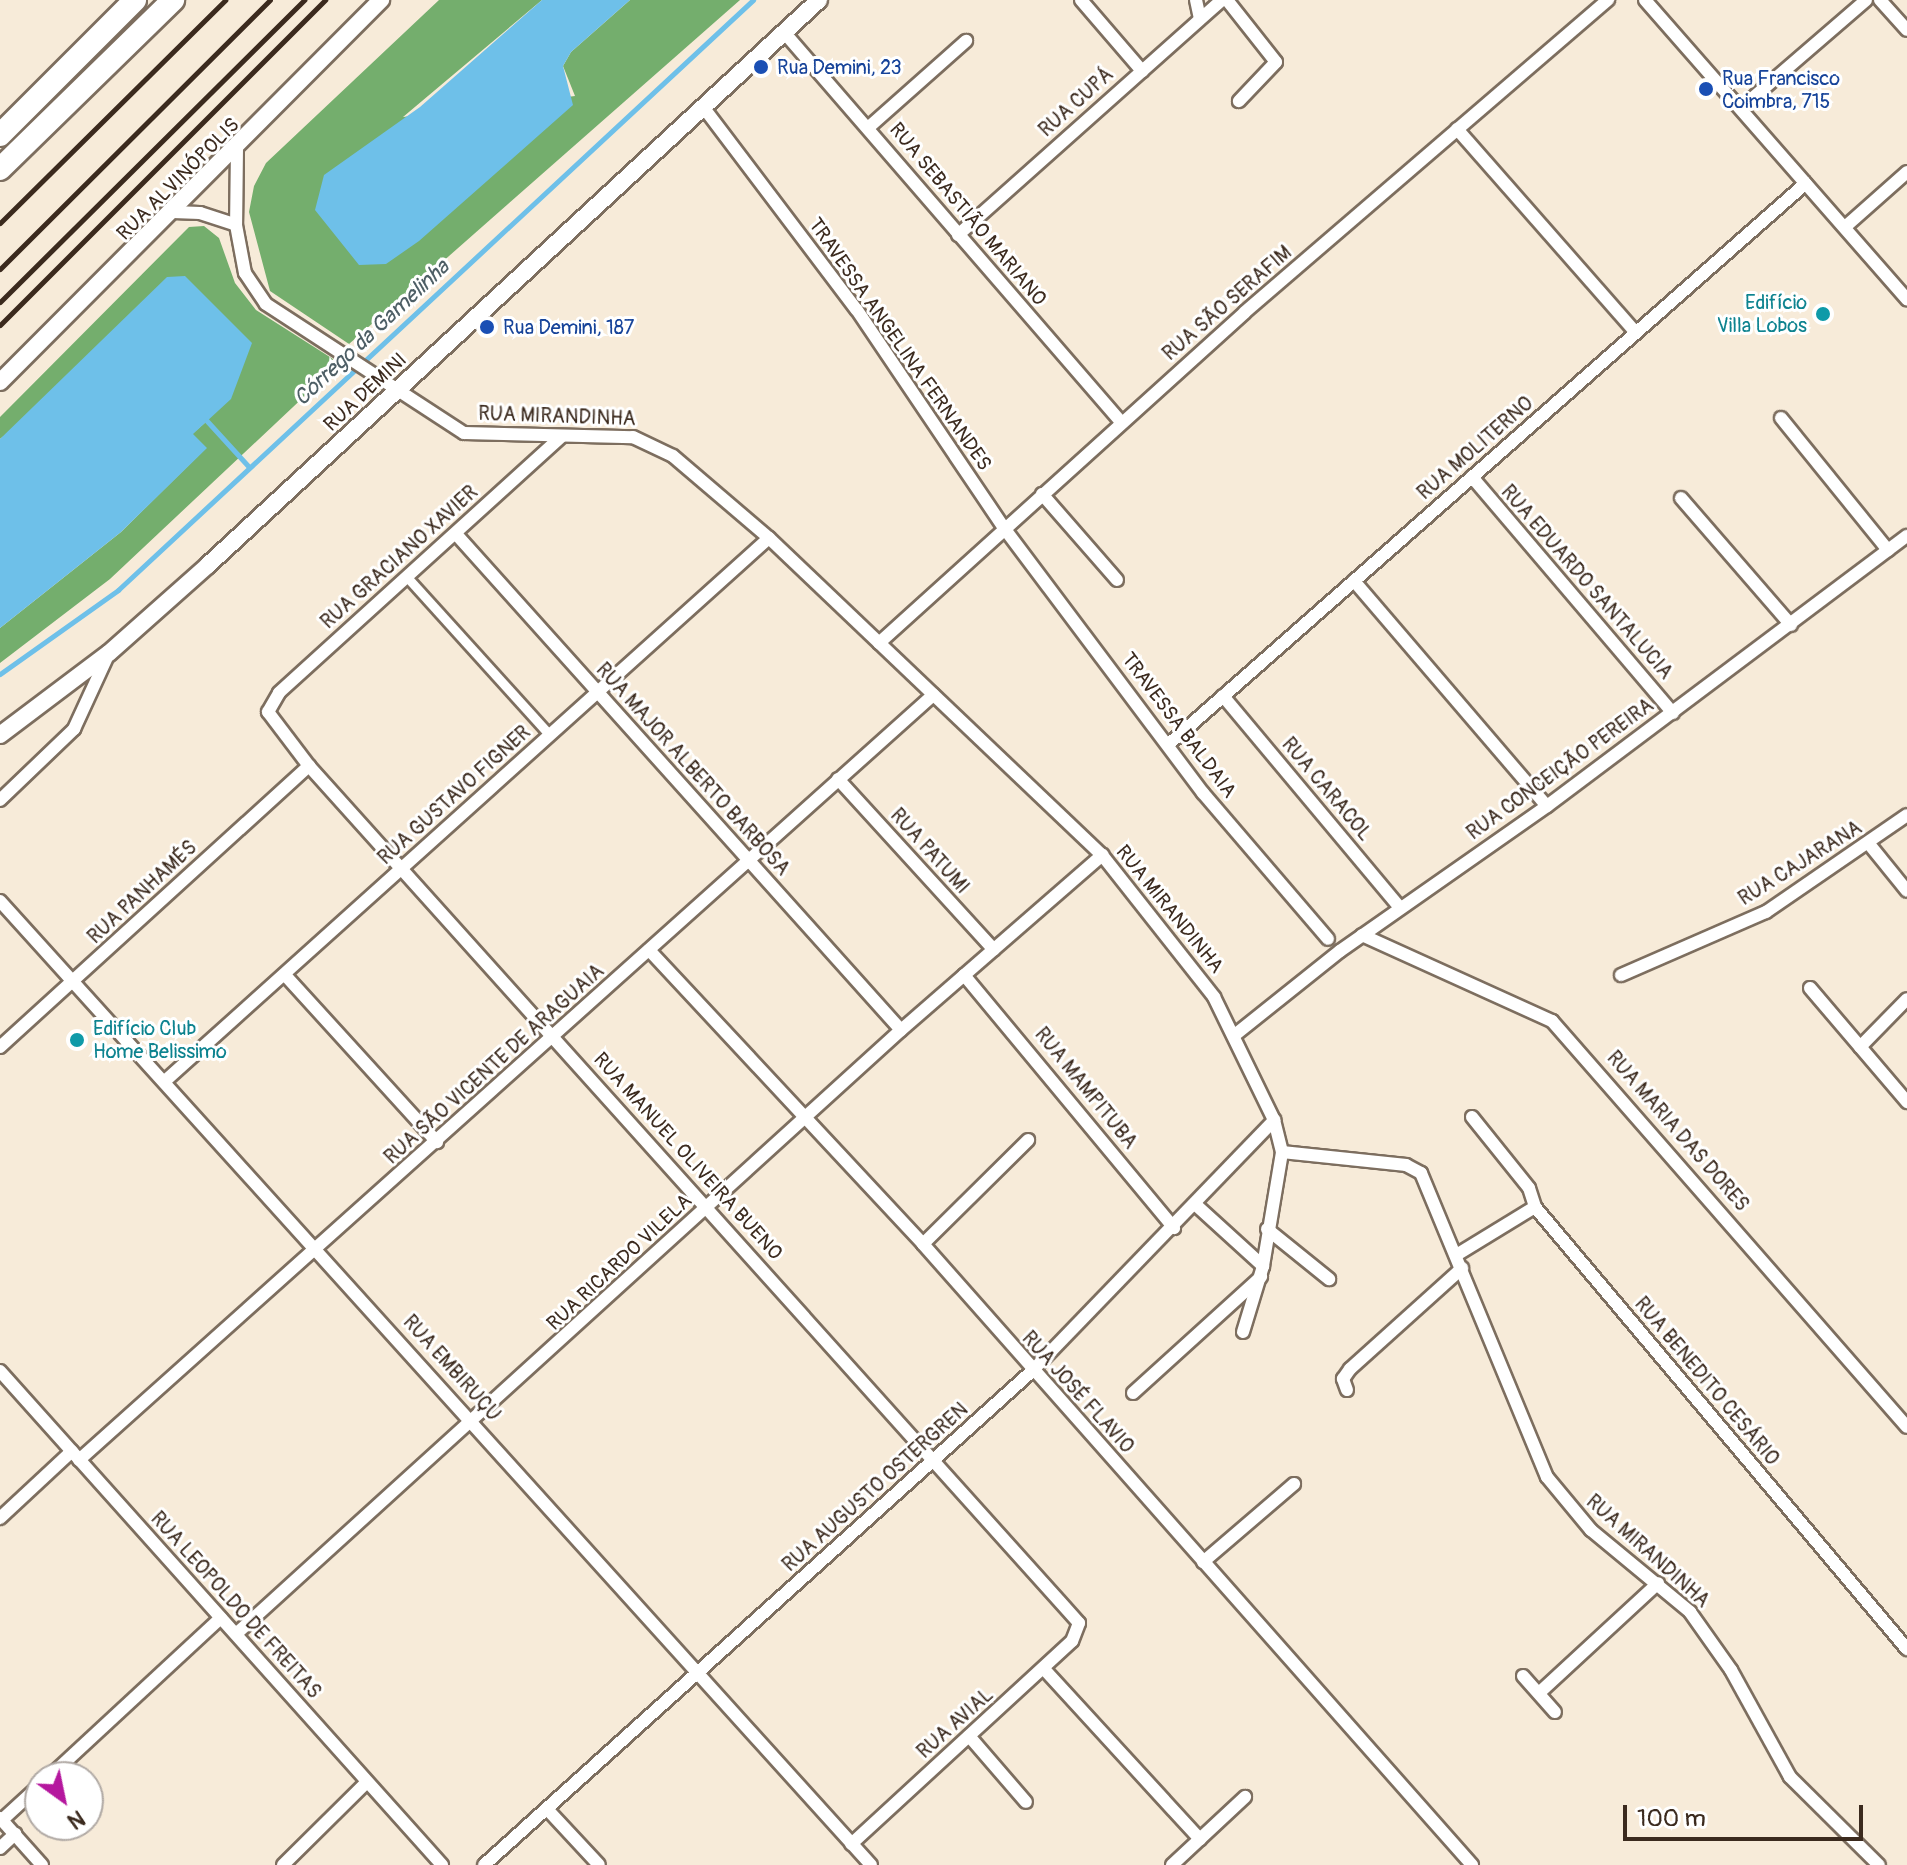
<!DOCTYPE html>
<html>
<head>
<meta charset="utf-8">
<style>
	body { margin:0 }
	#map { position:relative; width:1907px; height:1865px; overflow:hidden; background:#f7ebd9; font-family:Pangolin,sans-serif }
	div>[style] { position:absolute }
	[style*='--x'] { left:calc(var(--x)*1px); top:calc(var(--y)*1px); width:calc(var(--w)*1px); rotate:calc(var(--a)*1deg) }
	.forest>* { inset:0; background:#74ae6d }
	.water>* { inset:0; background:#6ec0e9 }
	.stream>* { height:5px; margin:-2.5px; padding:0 2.5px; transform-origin:2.5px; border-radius:2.5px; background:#6ec0e9 }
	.roads { filter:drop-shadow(2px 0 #7d6e5f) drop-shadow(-2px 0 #7d6e5f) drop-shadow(0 2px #7d6e5f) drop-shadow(0 -2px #7d6e5f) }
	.pedestrian>* { height:9px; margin:-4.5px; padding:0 4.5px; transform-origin:4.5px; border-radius:4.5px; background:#fff }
	.minor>* { height:12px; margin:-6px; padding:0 6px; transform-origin:6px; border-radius:6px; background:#fff }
	.tertiary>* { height:16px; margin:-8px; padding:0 8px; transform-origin:8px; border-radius:8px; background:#fff }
	.trunk>* { height:22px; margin:-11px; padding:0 11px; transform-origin:11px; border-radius:11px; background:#fff }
	.rail>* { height:5px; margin:-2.5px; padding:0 2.5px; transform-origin:2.5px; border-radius:2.5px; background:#3b2a1e }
	.dots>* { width:22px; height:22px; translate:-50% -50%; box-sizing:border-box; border:4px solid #fff; border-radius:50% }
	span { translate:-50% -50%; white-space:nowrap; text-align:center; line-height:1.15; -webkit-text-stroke:6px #fff; paint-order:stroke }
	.transit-label { font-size:20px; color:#164399 }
	.left { translate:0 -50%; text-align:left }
	.street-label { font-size:20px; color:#3b2a1e }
	.culture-label { font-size:20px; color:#0d838f }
	.right { translate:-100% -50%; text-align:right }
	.water-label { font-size:22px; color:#4d5e65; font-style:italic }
	.north { position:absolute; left:24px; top:1761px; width:80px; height:80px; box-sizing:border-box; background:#fff; border:2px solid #b1aaa5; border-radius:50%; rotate:147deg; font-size:22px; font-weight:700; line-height:32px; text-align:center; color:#3b2a1e }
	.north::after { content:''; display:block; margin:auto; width:28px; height:36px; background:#b5179e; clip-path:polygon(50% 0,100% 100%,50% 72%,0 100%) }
	.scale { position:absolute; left:1623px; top:1805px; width:240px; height:36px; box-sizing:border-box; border:4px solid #3b2a1e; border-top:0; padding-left:10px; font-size:24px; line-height:28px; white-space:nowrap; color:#3b2a1e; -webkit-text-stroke:6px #fff; paint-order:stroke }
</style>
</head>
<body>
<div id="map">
	<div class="forest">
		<i style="clip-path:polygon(439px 0,542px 0,403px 117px,575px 96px,563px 66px,571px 52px,630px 0,740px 0,349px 344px,270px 291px,249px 212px,254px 186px,266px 163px)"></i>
		<i style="clip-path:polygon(204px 226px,219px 238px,235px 283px,256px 310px,333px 359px,327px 375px,110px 579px,0 663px,0 628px,121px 532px,206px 448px,192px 434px,207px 421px,35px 411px,0 439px,0 417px,189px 227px)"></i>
	</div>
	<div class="water">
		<i style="clip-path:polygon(542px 0,630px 0,571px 52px,563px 66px,573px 105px,419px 241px,386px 264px,359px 265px,315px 210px,324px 175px,420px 107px)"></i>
		<i style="clip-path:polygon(185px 276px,252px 343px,231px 399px,193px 434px,207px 448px,121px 532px,0 628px,0 439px,167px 277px)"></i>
	</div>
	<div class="stream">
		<i style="--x:207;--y:421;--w:62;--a:47.6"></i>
		<i style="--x:0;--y:674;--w:145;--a:-35.4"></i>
		<i style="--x:118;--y:590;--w:867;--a:-42.9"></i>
	</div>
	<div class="roads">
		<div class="pedestrian">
			<i style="--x:407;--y:577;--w:213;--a:47.9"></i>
		</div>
		<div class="minor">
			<i style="--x:1081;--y:0;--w:94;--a:49.3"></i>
			<i style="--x:1196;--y:0;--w:19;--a:78"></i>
			<i style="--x:1227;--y:0;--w:79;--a:51.7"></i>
			<i style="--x:1276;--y:62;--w:54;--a:133.5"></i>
			<i style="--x:1645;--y:0;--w:398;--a:48.8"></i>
			<i style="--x:1880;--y:0;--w:40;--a:48"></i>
			<i style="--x:783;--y:31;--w:518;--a:49.15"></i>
			<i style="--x:704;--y:108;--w:253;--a:52.9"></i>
			<i style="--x:857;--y:310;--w:263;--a:56"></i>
			<i style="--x:1004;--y:528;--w:331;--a:53.1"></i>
			<i style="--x:1203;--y:793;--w:192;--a:49.4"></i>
			<i style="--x:1741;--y:108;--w:165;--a:-40.8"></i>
			<i style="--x:869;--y:127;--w:130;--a:-41.6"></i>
			<i style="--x:1457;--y:129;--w:271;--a:48.7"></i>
			<i style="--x:237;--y:148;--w:77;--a:90.7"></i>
			<i style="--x:236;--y:225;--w:49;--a:79.4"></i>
			<i style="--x:245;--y:273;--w:37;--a:56"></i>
			<i style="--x:266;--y:304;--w:236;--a:33.1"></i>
			<i style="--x:464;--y:433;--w:169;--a:1.4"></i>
			<i style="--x:633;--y:437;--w:44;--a:25.4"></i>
			<i style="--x:673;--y:456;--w:126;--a:40.5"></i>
			<i style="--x:769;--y:538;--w:460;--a:43.6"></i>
			<i style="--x:1102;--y:855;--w:181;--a:51.7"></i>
			<i style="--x:1214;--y:997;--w:137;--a:64"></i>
			<i style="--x:1274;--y:1120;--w:33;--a:76"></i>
			<i style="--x:1282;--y:1152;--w:125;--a:6"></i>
			<i style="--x:1406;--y:1165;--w:17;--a:28"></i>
			<i style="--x:1421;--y:1173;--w:329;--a:67.5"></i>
			<i style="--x:1547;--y:1477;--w:69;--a:50.3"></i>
			<i style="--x:1591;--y:1530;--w:129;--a:39.6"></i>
			<i style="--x:1690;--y:1612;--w:71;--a:54.7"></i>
			<i style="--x:1731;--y:1670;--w:122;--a:61.1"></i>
			<i style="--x:1790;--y:1777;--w:125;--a:44.7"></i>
			<i style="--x:173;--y:212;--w:27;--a:2"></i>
			<i style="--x:200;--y:213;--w:38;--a:18"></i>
			<i style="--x:1845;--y:227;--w:83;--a:-41.6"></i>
			<i style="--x:958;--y:235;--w:353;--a:-41.7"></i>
			<i style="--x:1781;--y:418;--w:170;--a:51"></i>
			<i style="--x:562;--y:436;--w:382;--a:137.8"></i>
			<i style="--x:279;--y:693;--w:22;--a:120"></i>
			<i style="--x:268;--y:712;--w:68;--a:52.8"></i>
			<i style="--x:309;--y:766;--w:1152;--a:48.06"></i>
			<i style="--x:1079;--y:1623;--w:19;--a:111"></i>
			<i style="--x:1072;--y:1641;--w:300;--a:137.4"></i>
			<i style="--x:1472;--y:477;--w:310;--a:49.6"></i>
			<i style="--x:1042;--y:494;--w:114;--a:48.9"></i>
			<i style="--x:1681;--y:498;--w:168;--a:49.1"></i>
			<i style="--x:456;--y:534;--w:666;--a:48.1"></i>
			<i style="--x:1354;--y:581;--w:296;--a:49.4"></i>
			<i style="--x:879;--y:643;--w:493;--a:-42.1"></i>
			<i style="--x:1245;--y:312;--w:479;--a:-40.7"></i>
			<i style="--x:1223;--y:696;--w:276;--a:50.1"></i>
			<i style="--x:1170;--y:743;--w:847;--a:-41.36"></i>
			<i style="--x:838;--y:779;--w:231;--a:47.6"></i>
			<i style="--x:0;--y:800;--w:103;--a:-43.8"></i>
			<i style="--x:74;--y:729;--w:81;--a:-65.3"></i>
			<i style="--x:1869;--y:844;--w:60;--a:51"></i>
			<i style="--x:0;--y:901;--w:1299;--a:47.9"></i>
			<i style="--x:1362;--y:935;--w:209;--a:24.4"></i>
			<i style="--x:1552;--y:1021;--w:539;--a:48.83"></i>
			<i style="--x:649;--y:950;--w:402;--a:47"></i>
			<i style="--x:923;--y:1244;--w:829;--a:48.52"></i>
			<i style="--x:285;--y:975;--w:226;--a:47.7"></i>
			<i style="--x:964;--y:975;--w:329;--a:50.3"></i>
			<i style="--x:1621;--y:975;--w:158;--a:-23.5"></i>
			<i style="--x:1766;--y:912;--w:171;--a:-34.5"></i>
			<i style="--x:1810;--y:988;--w:150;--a:49.6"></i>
			<i style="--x:1236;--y:1034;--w:133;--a:-38.6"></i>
			<i style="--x:1340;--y:951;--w:253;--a:-35"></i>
			<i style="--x:1547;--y:806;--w:450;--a:-36.9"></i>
			<i style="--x:0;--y:1047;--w:418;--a:-42.3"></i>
			<i style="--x:1860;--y:1047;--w:67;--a:-45.6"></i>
			<i style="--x:165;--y:1081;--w:812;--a:-41.96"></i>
			<i style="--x:1472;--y:1117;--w:91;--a:51.2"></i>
			<i style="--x:1529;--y:1188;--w:20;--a:72"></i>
			<i style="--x:1196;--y:1205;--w:91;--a:42.3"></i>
			<i style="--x:1267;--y:1229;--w:80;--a:38.9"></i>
			<i style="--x:923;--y:1244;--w:148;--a:-44.7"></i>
			<i style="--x:1458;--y:1254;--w:90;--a:-31.4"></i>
			<i style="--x:1535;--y:1207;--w:578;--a:49.92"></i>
			<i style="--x:1243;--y:1332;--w:69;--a:-73.1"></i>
			<i style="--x:1263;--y:1266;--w:116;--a:-80.5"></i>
			<i style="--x:0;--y:1371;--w:663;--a:48.18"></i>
			<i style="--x:1347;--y:1390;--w:12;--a:-110"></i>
			<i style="--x:1343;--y:1379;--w:12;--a:-55"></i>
			<i style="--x:1350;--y:1369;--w:151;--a:-42"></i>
			<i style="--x:1133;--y:1393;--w:173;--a:-42.2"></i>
			<i style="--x:79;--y:1460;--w:1147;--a:-41.85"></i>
			<i style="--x:0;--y:1518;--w:98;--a:-42.9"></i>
			<i style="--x:1203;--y:1562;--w:120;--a:-40.6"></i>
			<i style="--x:236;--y:1634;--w:898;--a:-42.25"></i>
			<i style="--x:901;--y:1030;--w:267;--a:-41"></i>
			<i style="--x:1044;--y:1669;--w:231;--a:47.5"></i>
			<i style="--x:1523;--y:1676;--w:48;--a:48.4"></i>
			<i style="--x:1539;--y:1693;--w:162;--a:-42.7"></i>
			<i style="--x:969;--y:1736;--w:87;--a:49.2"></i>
			<i style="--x:49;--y:1777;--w:234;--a:-42.8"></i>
			<i style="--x:547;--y:1809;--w:76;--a:47.1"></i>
			<i style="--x:0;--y:1818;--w:63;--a:48.2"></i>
			<i style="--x:2;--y:1820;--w:52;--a:-42.6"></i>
			<i style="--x:0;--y:1848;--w:21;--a:-43"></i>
			<i style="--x:283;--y:1865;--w:118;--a:-44.7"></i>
			<i style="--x:484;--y:1865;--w:738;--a:-42.03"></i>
			<i style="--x:1032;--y:1371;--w:349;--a:-46"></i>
			<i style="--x:1172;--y:1865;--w:100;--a:-43"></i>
		</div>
		<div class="tertiary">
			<i style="--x:0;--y:382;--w:540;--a:-45.08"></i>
			<i style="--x:0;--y:735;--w:136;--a:-37"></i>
			<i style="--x:109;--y:653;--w:132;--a:-41.6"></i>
			<i style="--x:208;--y:565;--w:832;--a:-42.76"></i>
		</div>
		<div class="trunk">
			<i style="--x:0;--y:135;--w:191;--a:-45"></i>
			<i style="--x:0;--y:169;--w:242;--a:-44.3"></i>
		</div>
	</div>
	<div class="rail">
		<i style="--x:0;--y:223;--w:317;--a:-44.7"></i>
		<i style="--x:0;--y:269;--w:381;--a:-44.9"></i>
		<i style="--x:0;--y:302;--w:429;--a:-44.8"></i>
		<i style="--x:0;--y:325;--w:460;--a:-45"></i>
	</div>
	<div class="dots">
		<i style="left:761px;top:67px;background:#1a4fb4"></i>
		<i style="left:1706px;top:89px;background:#1a4fb4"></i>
		<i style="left:1823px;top:314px;background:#0f9aa8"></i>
		<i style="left:487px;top:327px;background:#1a4fb4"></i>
		<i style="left:77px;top:1040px;background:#0f9aa8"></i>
	</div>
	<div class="transit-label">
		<span class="left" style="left:777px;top:67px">Rua Demini, 23</span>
		<span class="left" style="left:1722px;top:90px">Rua Francisco<br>Coimbra, 715</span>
		<span class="left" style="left:503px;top:327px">Rua Demini, 187</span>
	</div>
	<div class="street-label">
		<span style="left:1076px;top:102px;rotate:-42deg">RUA CUPÁ</span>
		<span style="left:178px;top:179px;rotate:-45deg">RUA ALVINÓPOLIS</span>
		<span style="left:968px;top:214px;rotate:50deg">RUA SEBASTIÃO MARIANO</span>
		<span style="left:1227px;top:303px;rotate:-41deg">RUA SÃO SERAFIM</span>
		<span style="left:900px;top:344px;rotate:55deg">TRAVESSA ANGELINA FERNANDES</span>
		<span style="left:365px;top:392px;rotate:-43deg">RUA DEMINI</span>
		<span style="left:557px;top:416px;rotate:2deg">RUA MIRANDINHA</span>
		<span style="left:1475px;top:448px;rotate:-41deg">RUA MOLITERNO</span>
		<span style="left:399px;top:557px;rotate:-42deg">RUA GRACIANO XAVIER</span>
		<span style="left:1587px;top:582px;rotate:49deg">RUA EDUARDO SANTALUCIA</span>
		<span style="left:1179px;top:725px;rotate:53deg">TRAVESSA BALDAIA</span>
		<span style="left:693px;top:769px;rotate:48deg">RUA MAJOR ALBERTO BARBOSA</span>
		<span style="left:1560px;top:769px;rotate:-36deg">RUA CONCEIÇÃO PEREIRA</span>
		<span style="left:1327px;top:789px;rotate:50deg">RUA CARACOL</span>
		<span style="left:454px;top:795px;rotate:-42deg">RUA GUSTAVO FIGNER</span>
		<span style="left:930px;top:851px;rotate:48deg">RUA PATUMI</span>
		<span style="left:1800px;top:863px;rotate:-32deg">RUA CAJARANA</span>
		<span style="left:142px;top:892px;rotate:-43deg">RUA PANHAMÉS</span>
		<span style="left:1170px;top:909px;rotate:51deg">RUA MIRANDINHA</span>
		<span style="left:494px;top:1064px;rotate:-42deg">RUA SÃO VICENTE DE ARAGUAIA</span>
		<span style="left:1086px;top:1088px;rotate:51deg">RUA MAMPITUBA</span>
		<span style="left:1678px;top:1131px;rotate:49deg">RUA MARIA DAS DORES</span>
		<span style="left:688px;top:1156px;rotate:48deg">RUA MANUEL OLIVEIRA BUENO</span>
		<span style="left:619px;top:1262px;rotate:-43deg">RUA RICARDO VILELA</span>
		<span style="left:452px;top:1368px;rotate:48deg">RUA EMBIRUÇU</span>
		<span style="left:1707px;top:1381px;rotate:50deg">RUA BENEDITO CESÁRIO</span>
		<span style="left:1078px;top:1392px;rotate:48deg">RUA JOSÉ FLAVIO</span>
		<span style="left:875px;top:1487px;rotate:-42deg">RUA AUGUSTO OSTERGREN</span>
		<span style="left:1648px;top:1551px;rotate:42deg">RUA MIRANDINHA</span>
		<span style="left:236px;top:1605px;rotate:48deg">RUA LEOPOLDO DE FREITAS</span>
		<span style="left:955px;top:1723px;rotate:-42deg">RUA AVIAL</span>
	</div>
	<div class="culture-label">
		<span class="right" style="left:1807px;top:314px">Edifício<br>Villa Lobos</span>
		<span class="left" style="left:93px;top:1040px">Edifício Club<br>Home Belissimo</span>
	</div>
	<div class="water-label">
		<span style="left:372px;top:333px;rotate:-43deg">Córrego da Gamelinha</span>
	</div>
	<div class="north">N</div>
	<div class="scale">100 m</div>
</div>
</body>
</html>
